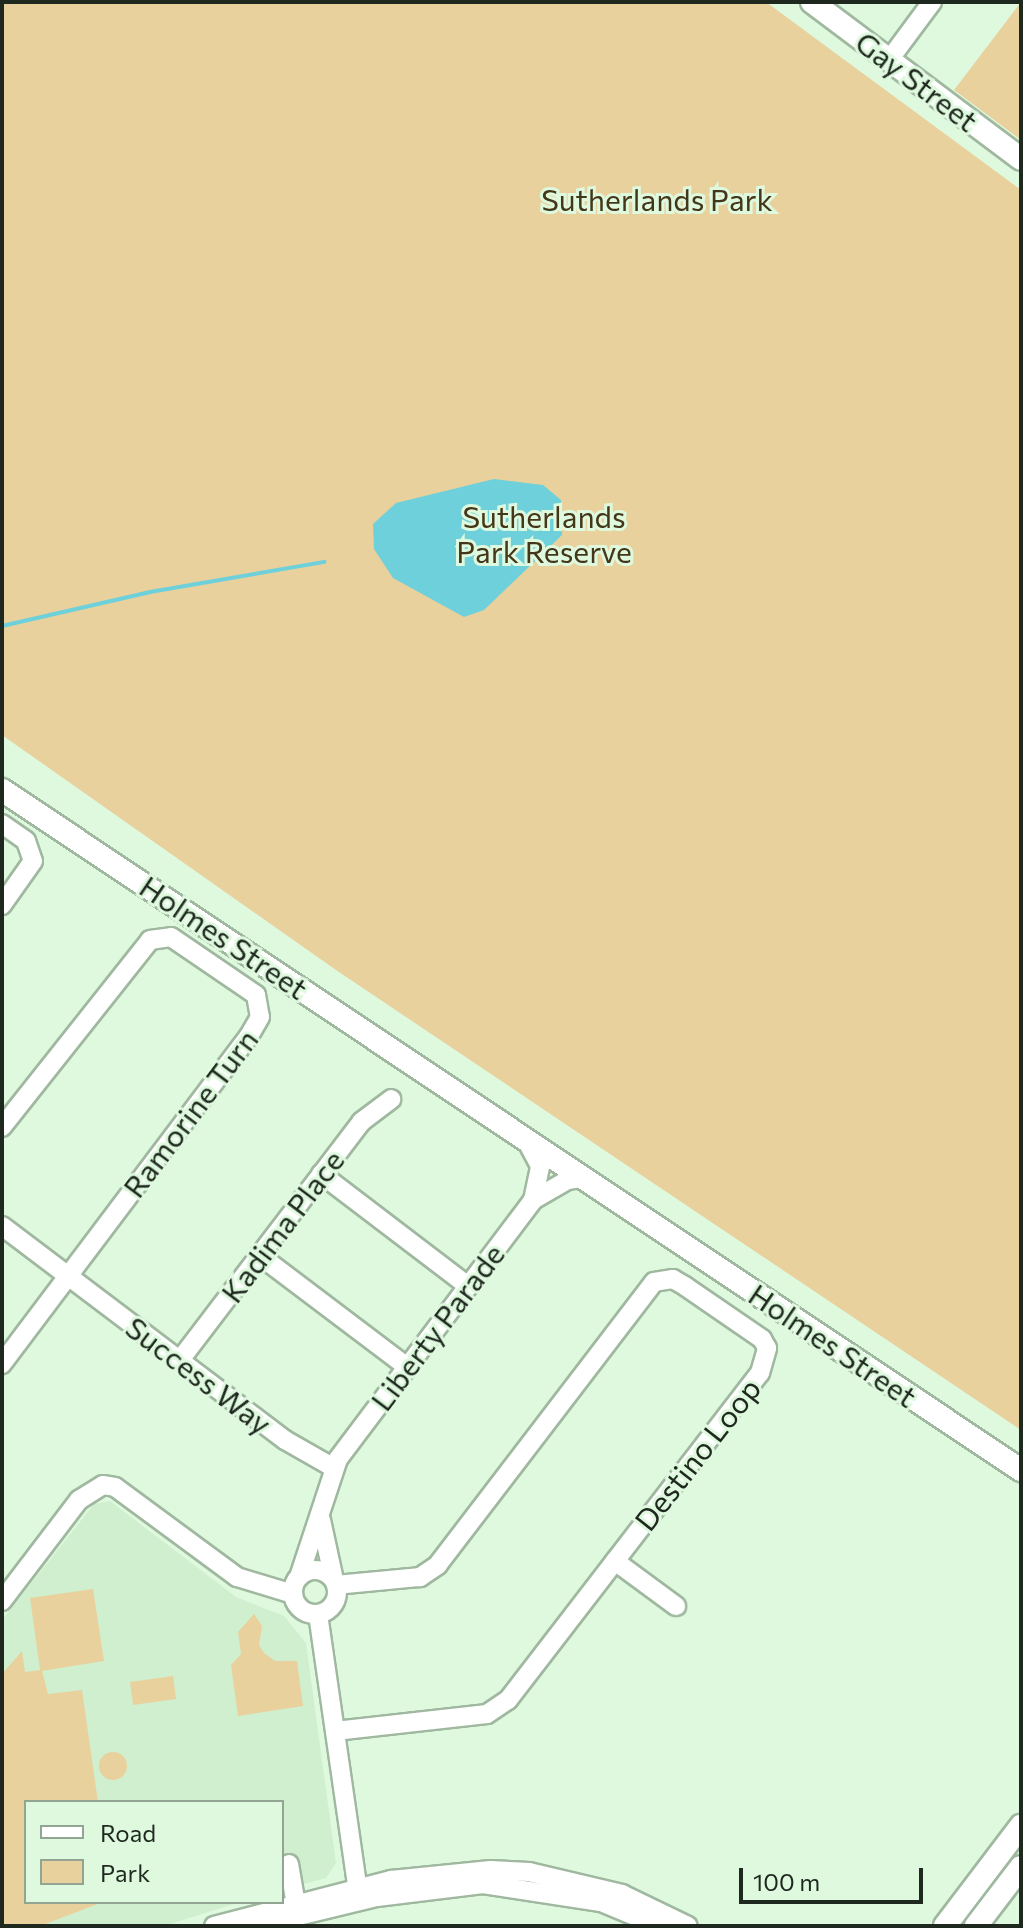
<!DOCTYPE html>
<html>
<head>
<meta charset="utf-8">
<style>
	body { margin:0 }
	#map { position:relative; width:1023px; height:1928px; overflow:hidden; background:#dff9df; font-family:Commissioner,sans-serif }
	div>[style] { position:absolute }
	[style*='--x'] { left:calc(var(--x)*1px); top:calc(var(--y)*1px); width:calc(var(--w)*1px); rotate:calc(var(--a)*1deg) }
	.built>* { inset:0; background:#cfefcf }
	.green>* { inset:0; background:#e8d19d }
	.round { border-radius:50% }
	.water>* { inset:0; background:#6dd0da }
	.stream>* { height:4px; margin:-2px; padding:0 2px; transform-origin:2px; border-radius:2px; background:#6dd0da }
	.roads { filter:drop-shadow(2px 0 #9fb89f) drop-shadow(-2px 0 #9fb89f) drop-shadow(0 2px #9fb89f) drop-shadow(0 -2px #9fb89f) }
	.minor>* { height:18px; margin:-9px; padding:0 9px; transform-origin:9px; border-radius:9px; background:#fff }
	.minor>.ring { margin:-9px; padding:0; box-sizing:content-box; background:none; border:18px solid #fff; border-radius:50% }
	.major>* { height:22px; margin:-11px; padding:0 11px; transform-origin:11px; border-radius:11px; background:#fff }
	span { translate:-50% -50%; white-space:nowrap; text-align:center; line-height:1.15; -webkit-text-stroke:6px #dff9df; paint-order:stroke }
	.street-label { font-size:30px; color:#1e281e }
	.park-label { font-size:30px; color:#443618 }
	.frame { position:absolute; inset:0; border:4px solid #1e281e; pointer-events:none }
	.legend { position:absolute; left:24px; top:1800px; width:260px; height:104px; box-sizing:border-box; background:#dff9df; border:2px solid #92a592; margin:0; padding:10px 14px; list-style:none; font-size:24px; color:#1e281e }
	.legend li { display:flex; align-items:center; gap:16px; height:40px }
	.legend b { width:40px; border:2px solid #92a592 }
	.scale { position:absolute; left:739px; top:1868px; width:184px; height:36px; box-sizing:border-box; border:4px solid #1e281e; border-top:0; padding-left:10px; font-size:24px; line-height:28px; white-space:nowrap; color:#1e281e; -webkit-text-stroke:6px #dff9df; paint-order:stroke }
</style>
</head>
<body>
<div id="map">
	<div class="built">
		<i style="clip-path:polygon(110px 1501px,236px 1597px,284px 1616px,306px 1643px,336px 1863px,326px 1878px,282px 1890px,282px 1802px,26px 1802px,26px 1902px,240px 1902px,164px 1926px,2px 1926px,2px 1620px,94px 1504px)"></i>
	</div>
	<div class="green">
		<i style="clip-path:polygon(2px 2px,766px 2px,1021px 190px,1021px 1430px,336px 970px,2px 735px)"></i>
		<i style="clip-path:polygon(1021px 2px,1021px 140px,954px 90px)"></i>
		<i style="clip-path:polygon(93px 1589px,104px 1661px,42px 1671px,48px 1694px,82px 1690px,98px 1802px,26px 1802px,26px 1902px,103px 1902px,40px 1926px,2px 1926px,2px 1674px,22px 1651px,25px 1672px,40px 1670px,30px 1598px)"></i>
		<i style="clip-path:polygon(254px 1614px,262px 1626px,259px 1645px,264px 1653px,275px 1661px,297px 1661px,303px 1706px,238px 1716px,231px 1665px,241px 1654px,238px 1632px)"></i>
		<i style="clip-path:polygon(173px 1676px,176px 1699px,133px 1705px,130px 1682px)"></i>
		<i class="round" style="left:99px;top:1752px;width:28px;height:28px"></i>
	</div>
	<div class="water">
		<i style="clip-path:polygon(494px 479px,543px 485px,561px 500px,562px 535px,484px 610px,464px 617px,393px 578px,374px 549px,373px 524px,396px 503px)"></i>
	</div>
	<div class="stream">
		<i style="--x:2;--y:626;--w:152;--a:-12.9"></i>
		<i style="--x:150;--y:592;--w:177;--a:-9.8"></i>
	</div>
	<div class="roads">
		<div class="minor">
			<i style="--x:889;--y:60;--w:72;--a:-53.4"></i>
			<i style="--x:2;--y:824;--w:29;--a:35"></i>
			<i style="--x:26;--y:841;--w:21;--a:71"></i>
			<i style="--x:33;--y:861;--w:54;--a:125.2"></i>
			<i style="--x:2;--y:1127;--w:238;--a:-51.6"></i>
			<i style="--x:150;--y:940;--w:21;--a:-8"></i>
			<i style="--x:171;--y:937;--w:103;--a:34.3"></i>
			<i style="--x:256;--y:995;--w:22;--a:80"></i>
			<i style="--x:260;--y:1017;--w:22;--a:120"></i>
			<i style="--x:249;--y:1036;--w:411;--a:127"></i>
			<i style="--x:321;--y:1174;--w:185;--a:37.3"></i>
			<i style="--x:533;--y:1200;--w:39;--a:-30"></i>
			<i style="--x:567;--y:1180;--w:17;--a:-7"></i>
			<i style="--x:2;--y:1226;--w:355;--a:37.1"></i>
			<i style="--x:285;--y:1440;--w:56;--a:29.7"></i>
			<i style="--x:259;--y:1255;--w:186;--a:37.1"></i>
			<i style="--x:180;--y:1360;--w:299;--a:-52.7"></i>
			<i style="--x:361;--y:1122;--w:38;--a:-37"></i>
			<i style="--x:321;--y:1520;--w:61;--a:77.8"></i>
			<i style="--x:615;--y:1561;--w:76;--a:36.4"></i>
			<i class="ring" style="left:293px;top:1570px;width:26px;height:26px"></i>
			<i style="--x:299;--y:1577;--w:124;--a:-71.7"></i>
			<i style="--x:338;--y:1459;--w:324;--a:-53"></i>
			<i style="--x:533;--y:1200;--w:35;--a:-78"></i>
			<i style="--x:540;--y:1166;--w:26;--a:-118"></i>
			<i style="--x:2;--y:1601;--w:127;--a:-52.7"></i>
			<i style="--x:79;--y:1500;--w:28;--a:-32"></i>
			<i style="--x:103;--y:1485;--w:12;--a:9"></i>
			<i style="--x:115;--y:1487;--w:152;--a:36.4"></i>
			<i style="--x:237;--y:1577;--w:59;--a:16.9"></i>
			<i style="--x:318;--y:1614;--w:286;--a:81.8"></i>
			<i style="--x:335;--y:1731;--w:153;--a:-6.4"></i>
			<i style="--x:487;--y:1714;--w:25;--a:-34"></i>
			<i style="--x:508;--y:1700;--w:413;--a:-52.4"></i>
			<i style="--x:760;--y:1373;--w:26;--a:-74"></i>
			<i style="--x:767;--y:1348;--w:10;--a:-119"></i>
			<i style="--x:762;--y:1339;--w:93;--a:-145.5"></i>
			<i style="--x:685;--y:1286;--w:14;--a:-150"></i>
			<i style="--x:673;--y:1279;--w:19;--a:171"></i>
			<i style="--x:654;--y:1282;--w:356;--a:127.4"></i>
			<i style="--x:438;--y:1565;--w:22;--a:146"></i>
			<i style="--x:420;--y:1577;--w:84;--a:174.6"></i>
			<i style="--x:289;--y:1864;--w:48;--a:80.3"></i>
			<i style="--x:214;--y:1926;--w:183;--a:-14.6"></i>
			<i style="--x:391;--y:1880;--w:100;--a:-5.7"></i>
			<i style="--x:491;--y:1870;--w:38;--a:3"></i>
			<i style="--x:529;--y:1872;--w:96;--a:13.3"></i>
			<i style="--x:622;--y:1894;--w:73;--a:25.9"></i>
			<i style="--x:257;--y:1926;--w:123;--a:-13.6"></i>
			<i style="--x:377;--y:1897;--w:107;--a:-7"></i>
			<i style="--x:483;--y:1884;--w:119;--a:8.7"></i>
			<i style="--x:601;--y:1902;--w:63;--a:22.5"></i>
		</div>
		<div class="major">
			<i style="--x:812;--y:2;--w:261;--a:36.9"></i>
			<i style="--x:2;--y:790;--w:1225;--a:33.72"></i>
			<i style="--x:945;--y:1926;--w:126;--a:-52.8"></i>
			<i style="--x:976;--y:1926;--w:74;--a:-52.7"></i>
		</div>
	</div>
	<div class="street-label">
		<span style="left:917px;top:81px;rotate:37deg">Gay Street</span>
		<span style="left:224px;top:937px;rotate:34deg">Holmes Street</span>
		<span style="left:190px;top:1113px;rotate:-53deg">Ramorine Turn</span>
		<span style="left:282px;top:1226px;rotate:-53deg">Kadima Place</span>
		<span style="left:437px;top:1327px;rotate:-53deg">Liberty Parade</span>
		<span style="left:833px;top:1345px;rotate:34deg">Holmes Street</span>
		<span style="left:199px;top:1375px;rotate:37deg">Success Way</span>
		<span style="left:697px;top:1454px;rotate:-52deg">Destino Loop</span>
	</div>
	<div class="park-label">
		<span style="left:657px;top:199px">Sutherlands Park</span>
		<span style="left:544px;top:533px">Sutherlands<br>Park Reserve</span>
	</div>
	<div class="frame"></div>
	<ul class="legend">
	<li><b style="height:10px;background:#fff"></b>Road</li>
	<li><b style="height:22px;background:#e8d19d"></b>Park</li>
	</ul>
	<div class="scale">100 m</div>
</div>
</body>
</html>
